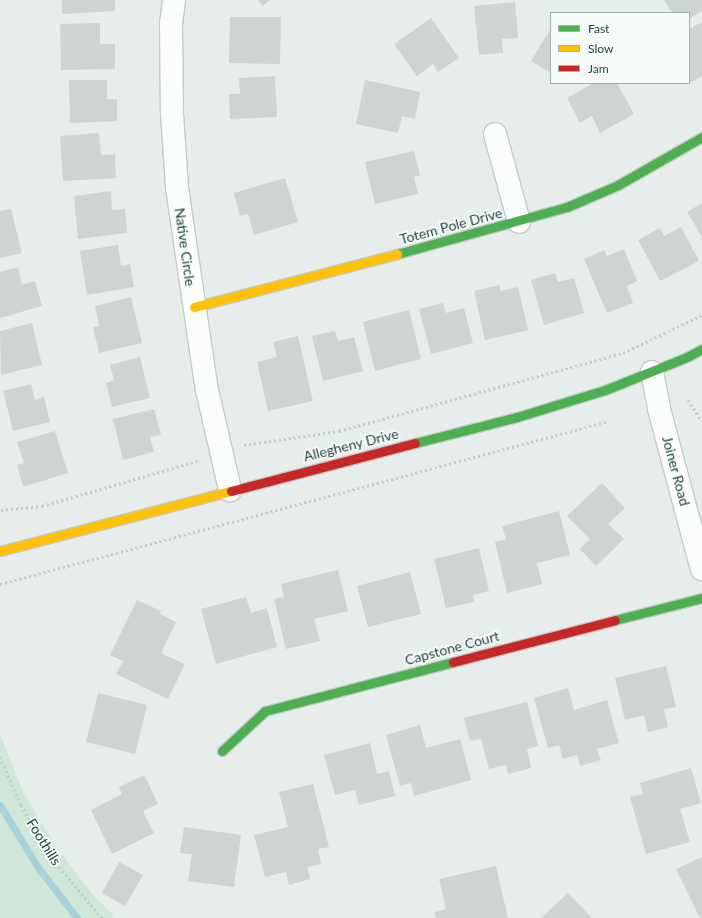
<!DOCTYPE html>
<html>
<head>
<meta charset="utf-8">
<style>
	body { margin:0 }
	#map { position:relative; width:702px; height:918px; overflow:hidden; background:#e7edea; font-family:Lato,sans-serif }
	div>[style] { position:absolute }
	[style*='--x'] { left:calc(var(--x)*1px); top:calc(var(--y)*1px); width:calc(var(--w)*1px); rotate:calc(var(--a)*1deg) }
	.green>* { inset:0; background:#d0e6d8 }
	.stream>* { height:7px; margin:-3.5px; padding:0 3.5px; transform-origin:3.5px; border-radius:3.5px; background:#a6d2dd }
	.building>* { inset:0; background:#ced4d2 }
	.path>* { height:2.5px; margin-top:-1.25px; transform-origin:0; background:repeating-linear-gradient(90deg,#c2ccca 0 2px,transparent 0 5px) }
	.roads { filter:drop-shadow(1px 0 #c4cac8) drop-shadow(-1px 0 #c4cac8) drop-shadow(0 1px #c4cac8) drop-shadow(0 -1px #c4cac8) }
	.street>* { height:22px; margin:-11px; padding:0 11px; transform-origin:11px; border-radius:11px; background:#fbfcfc }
	.fast>* { height:9px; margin:-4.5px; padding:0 4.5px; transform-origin:4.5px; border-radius:4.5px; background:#4caf50 }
	.slow>* { height:9px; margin:-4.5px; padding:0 4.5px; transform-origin:4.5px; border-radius:4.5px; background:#ffc107 }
	.jam>* { height:9px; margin:-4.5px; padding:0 4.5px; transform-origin:4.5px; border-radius:4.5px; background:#c62828 }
	span { translate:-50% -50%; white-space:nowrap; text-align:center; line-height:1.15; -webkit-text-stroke:3.5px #f6fbf9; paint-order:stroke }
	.street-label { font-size:14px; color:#22433c }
	.legend { position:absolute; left:550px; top:12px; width:140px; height:72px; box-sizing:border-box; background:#f6fbf9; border:1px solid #a1b1ad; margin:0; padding:5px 7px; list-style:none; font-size:12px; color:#22433c }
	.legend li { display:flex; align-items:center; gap:8px; height:20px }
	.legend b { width:20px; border:1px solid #a1b1ad }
</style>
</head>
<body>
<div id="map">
	<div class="green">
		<i style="clip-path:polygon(0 734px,24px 794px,55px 845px,93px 895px,112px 914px,113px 918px,0 918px)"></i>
	</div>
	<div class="stream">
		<i style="--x:0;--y:805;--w:71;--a:58.8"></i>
		<i style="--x:37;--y:866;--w:66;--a:52.4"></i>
	</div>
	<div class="building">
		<i style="clip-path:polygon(62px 0,115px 0,115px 11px,62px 14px)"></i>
		<i style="clip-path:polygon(258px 0,270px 0,263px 6px)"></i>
		<i style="clip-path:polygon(664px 0,702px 0,702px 11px,689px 19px,689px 13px,672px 13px)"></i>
		<i style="clip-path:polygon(515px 2px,518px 38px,502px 39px,503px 53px,479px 55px,474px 6px)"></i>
		<i style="clip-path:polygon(230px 17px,281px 17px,280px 64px,229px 63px)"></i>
		<i style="clip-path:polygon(431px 18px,459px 58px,438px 72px,433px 64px,417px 76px,394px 44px)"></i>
		<i style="clip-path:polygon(702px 22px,702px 76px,690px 83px,689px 29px)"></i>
		<i style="clip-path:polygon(100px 23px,100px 44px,115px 44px,115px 69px,61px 70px,60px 24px)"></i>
		<i style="clip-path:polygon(551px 28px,551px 73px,531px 61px)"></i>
		<i style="clip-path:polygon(275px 76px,277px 117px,230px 119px,229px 94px,240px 94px,239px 78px)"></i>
		<i style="clip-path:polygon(69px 80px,107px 80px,107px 99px,117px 99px,117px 121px,70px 123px)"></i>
		<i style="clip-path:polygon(365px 80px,420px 92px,415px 119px,402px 116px,398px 133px,356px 124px)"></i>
		<i style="clip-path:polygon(594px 83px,617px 83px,634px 114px,600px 133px,592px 116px,580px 123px,567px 98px)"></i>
		<i style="clip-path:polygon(99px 133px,101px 155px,115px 154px,116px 178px,63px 181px,60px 136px)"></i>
		<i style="clip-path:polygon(414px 151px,420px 175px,414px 177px,418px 194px,375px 204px,365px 162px)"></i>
		<i style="clip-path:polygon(285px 178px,298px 222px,254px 235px,248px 214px,240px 216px,234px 193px)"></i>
		<i style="clip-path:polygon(111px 191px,112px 210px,125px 209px,127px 233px,78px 239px,74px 196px)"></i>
		<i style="clip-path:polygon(702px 203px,702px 237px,687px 212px)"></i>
		<i style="clip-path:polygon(11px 209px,22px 253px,0 258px,0 211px)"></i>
		<i style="clip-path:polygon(681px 227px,699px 261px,660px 281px,638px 240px,660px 228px,664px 236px)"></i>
		<i style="clip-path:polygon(118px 245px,121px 266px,130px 264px,134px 287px,87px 295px,80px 251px)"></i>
		<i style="clip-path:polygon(624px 249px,637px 281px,627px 286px,633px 303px,607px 313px,584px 259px,604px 250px,607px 256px)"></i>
		<i style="clip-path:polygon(18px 267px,22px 285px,35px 281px,42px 306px,0 318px,0 272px)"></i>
		<i style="clip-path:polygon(555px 273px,558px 282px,574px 278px,584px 313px,544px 325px,531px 280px)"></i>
		<i style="clip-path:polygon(499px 285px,501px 291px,518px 287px,528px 330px,485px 340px,474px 291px)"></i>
		<i style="clip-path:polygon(131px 297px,142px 343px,99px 353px,93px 327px,99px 326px,95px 306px)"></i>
		<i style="clip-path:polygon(443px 303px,446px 313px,464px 308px,473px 343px,431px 354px,419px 309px)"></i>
		<i style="clip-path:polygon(409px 310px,421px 359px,375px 371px,363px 322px)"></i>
		<i style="clip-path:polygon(32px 323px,42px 365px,1px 375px,0 331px)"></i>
		<i style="clip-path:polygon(335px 331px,338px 341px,354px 337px,363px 371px,323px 381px,312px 336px)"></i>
		<i style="clip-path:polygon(298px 336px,313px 401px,268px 411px,257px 362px,277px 357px,273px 342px)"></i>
		<i style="clip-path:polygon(140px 357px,150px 398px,112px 407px,106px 383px,114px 380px,110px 365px)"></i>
		<i style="clip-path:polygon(31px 384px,35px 400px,44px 397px,50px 422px,13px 431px,3px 391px)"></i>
		<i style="clip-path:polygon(154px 409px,161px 435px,150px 437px,154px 452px,123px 460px,113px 419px)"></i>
		<i style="clip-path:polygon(55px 431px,68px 473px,23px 487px,17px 465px,24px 463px,17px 442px)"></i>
		<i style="clip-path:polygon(602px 483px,625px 508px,608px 524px,624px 539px,596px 566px,580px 549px,590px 539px,567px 516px)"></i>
		<i style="clip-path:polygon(559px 511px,570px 555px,537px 563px,542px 584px,507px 593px,495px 542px,506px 539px,502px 526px)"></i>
		<i style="clip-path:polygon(479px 548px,489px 591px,473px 595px,474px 602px,446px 608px,434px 559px)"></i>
		<i style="clip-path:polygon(338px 570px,348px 611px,314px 619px,320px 641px,286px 649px,274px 599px,284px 597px,281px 584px)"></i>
		<i style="clip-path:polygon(410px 572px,421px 614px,368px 627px,357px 586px)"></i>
		<i style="clip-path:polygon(246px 597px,251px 613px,267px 608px,277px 647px,216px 664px,201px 609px)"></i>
		<i style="clip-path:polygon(137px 600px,161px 611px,160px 614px,176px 622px,161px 653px,185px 664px,168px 699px,116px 674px,123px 661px,110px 655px)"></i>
		<i style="clip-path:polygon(666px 666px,676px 707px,664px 709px,668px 727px,648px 732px,644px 715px,625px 720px,615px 678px)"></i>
		<i style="clip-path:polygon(568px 688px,574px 710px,607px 700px,619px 743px,597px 749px,601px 760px,580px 766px,577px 755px,563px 759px,559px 745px,548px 748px,534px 698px)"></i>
		<i style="clip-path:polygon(98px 693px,147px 705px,135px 754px,86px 742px)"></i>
		<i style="clip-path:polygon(527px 702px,538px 746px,527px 749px,531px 768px,508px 774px,506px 765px,489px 769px,481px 739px,470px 741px,464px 718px)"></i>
		<i style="clip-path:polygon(420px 725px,426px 748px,460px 739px,471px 780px,414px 796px,411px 783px,400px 786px,386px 735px)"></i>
		<i style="clip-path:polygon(370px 743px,377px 774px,389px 771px,395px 796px,359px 805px,355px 790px,335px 795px,324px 755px)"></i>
		<i style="clip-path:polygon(691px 768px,701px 803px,680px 809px,690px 842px,646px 854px,630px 797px,643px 794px,640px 783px)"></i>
		<i style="clip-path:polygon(144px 775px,158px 804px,143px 811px,154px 833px,112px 854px,91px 810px,122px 794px,119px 787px)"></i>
		<i style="clip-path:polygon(313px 784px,329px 847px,318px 849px,321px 864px,307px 867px,310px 879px,289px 885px,286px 872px,265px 877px,254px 835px,288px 827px,279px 792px)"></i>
		<i style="clip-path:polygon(184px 827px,241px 835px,234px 887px,188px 881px,192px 854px,180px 853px)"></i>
		<i style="clip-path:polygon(702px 857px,702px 917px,700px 918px,676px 869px)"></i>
		<i style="clip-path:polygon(119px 862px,143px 875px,125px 906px,102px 893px)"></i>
		<i style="clip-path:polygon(496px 866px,508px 918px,436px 918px,435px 912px,446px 909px,439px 879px)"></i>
		<i style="clip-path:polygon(568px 893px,592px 918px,541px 918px)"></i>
	</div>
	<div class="path">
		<i style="--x:688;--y:400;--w:25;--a:56"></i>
		<i style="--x:244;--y:445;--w:96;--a:-8.4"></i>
		<i style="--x:339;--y:431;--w:295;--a:-15.4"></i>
		<i style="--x:623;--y:353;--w:88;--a:-25.7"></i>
		<i style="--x:1;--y:510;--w:41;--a:-5.6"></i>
		<i style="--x:42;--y:506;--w:165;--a:-16.2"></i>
		<i style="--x:0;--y:584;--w:630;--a:-14.98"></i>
		<i style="--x:0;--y:757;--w:52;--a:66.4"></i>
		<i style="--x:21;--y:805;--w:68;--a:58.9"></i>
		<i style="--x:56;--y:863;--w:72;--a:50.1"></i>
	</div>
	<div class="roads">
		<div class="street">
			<i style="--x:174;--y:0;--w:23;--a:97"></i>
			<i style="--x:171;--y:23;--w:91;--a:89.4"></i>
			<i style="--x:172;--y:114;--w:74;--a:86.1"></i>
			<i style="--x:177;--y:188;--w:204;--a:81.6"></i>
			<i style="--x:207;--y:390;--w:103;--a:77"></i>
			<i style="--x:495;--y:134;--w:91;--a:74.7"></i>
			<i style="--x:652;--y:372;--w:38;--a:79"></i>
			<i style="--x:659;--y:409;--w:166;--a:75"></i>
		</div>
		<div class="fast">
			<i style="--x:397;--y:254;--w:176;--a:-15.5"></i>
			<i style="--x:567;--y:207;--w:56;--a:-23.3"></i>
			<i style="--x:618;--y:185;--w:97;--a:-29.7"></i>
			<i style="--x:415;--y:443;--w:105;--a:-14.3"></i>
			<i style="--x:517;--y:417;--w:92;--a:-17.1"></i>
			<i style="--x:605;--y:390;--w:88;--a:-21.9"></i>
			<i style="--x:687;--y:357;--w:17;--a:-28"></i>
			<i style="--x:615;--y:620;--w:90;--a:-14.2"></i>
			<i style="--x:222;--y:751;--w:59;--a:-42.9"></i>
			<i style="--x:265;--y:711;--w:194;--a:-14.6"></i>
		</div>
		<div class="slow">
			<i style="--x:194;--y:307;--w:210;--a:-14.6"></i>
			<i style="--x:0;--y:551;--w:239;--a:-14.6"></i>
		</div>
		<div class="jam">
			<i style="--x:231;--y:491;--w:190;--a:-14.6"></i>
			<i style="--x:453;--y:662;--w:167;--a:-14.5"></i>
		</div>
	</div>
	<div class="street-label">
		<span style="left:451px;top:226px;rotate:-15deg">Totem Pole Drive</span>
		<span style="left:185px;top:247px;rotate:82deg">Native Circle</span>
		<span style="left:351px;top:445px;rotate:-14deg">Allegheny Drive</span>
		<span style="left:676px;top:471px;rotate:75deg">Joiner Road</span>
		<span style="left:452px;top:648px;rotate:-15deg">Capstone Court</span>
		<span style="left:44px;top:842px;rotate:58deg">Foothills</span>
	</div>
	<ul class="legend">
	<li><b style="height:5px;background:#4caf50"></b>Fast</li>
	<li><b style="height:5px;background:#ffc107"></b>Slow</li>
	<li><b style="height:5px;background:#c62828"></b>Jam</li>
	</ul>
</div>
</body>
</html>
